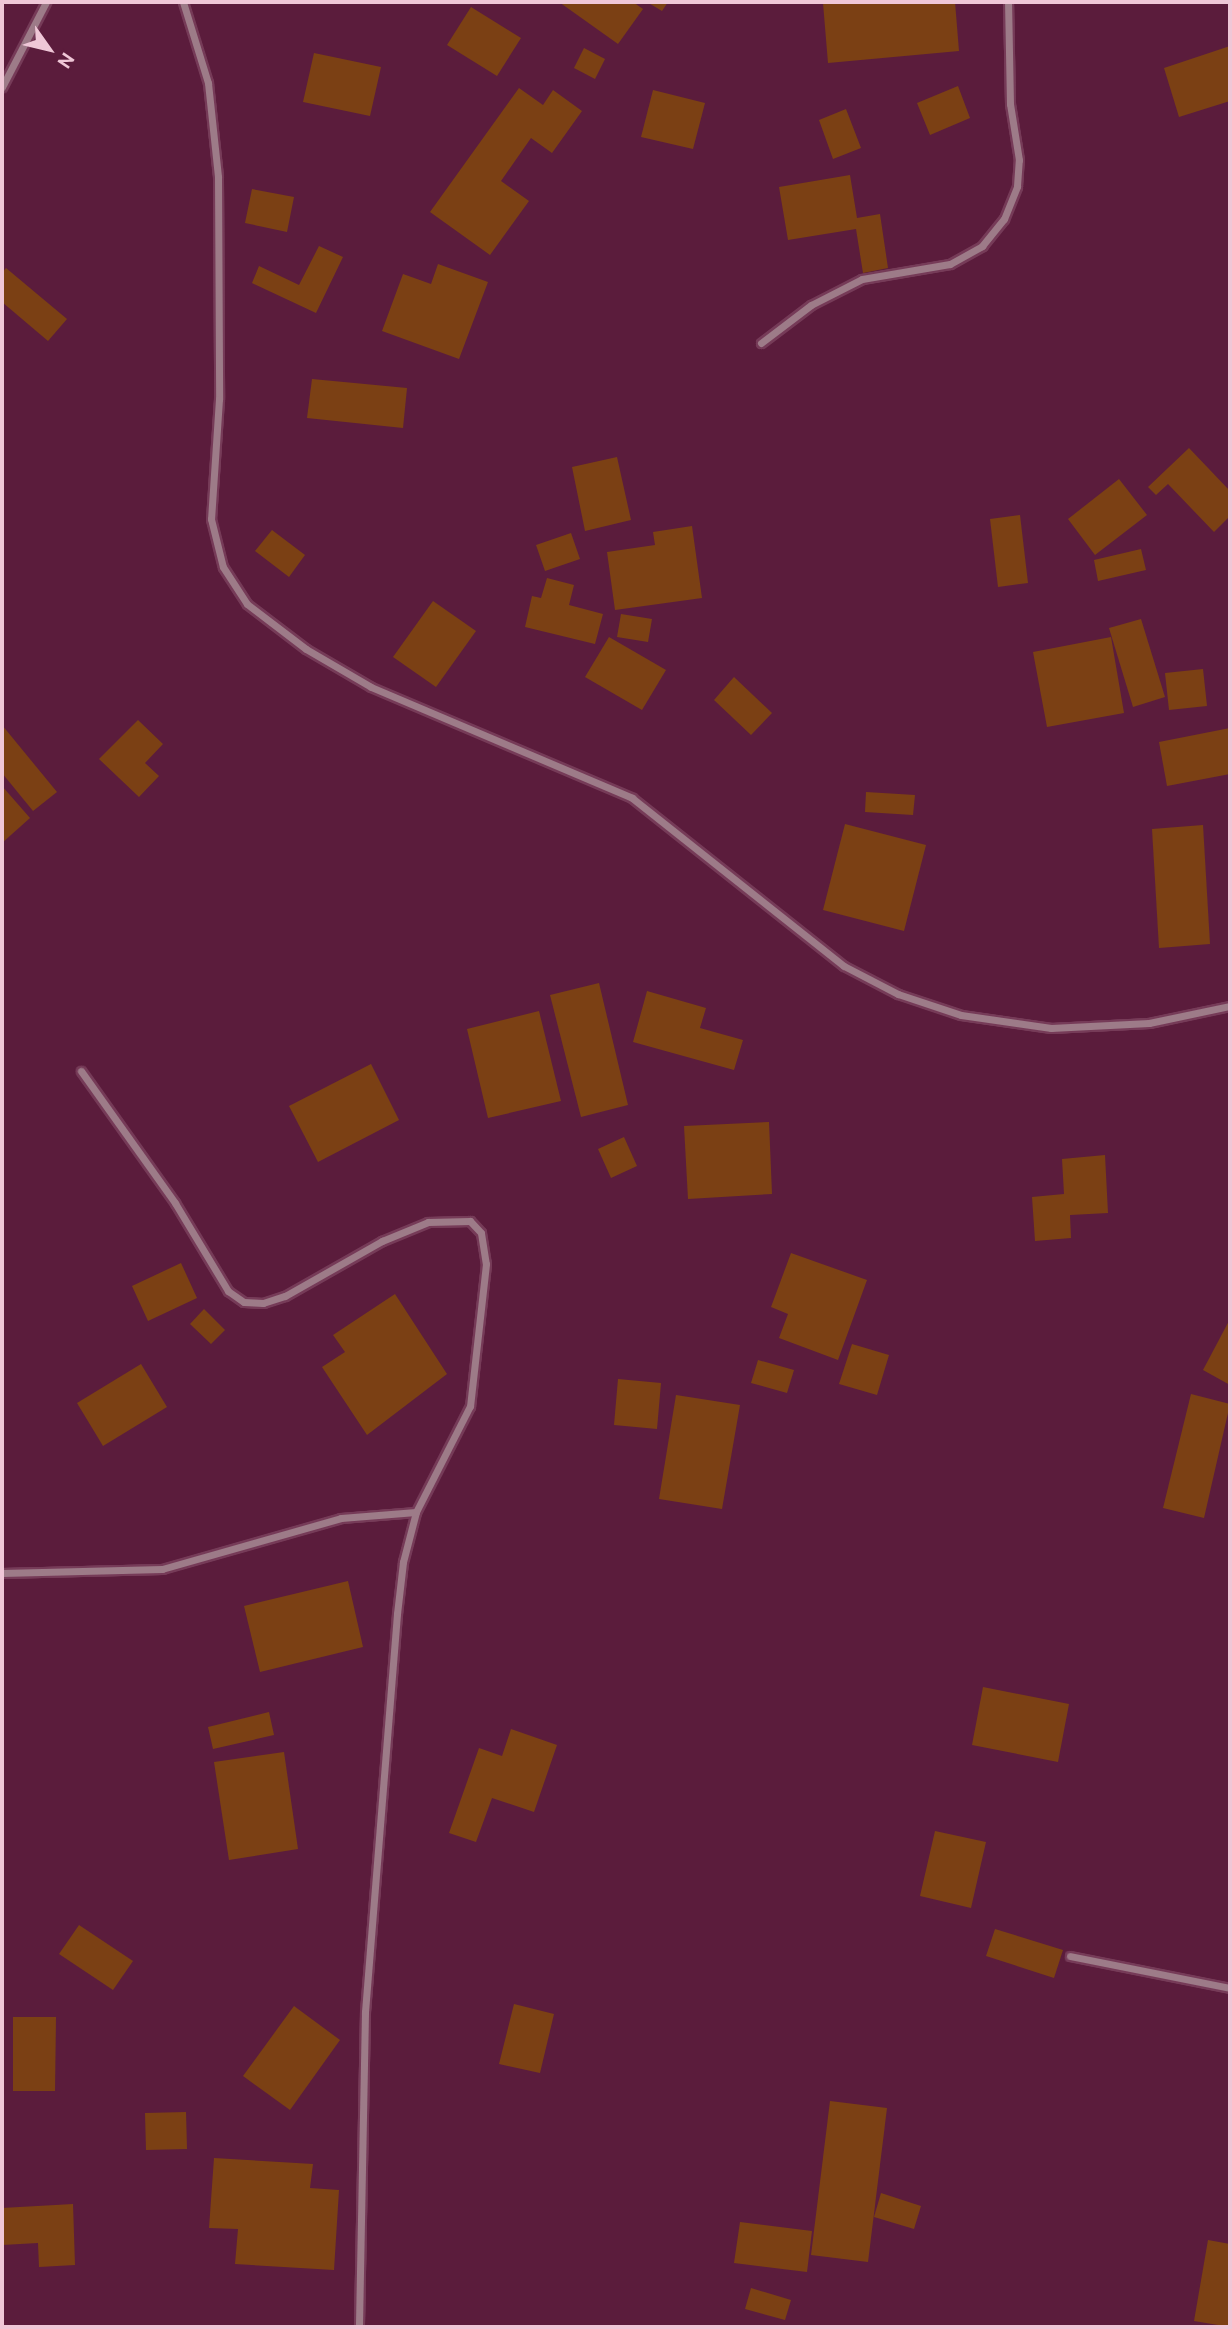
<!DOCTYPE html>
<html>
<head>
<meta charset="utf-8">
<style>
	body { margin:0 }
	#map { position:relative; width:1232px; height:2329px; overflow:hidden; background:#5b1c3c; font-family:Ubuntu,sans-serif }
	div>[style] { position:absolute }
	[style*='--x'] { left:calc(var(--x)*1px); top:calc(var(--y)*1px); width:calc(var(--w)*1px); rotate:calc(var(--a)*1deg) }
	.building>* { inset:0; background:#7b4014 }
	.roads { filter:drop-shadow(2px 0 #763b58) drop-shadow(-2px 0 #763b58) drop-shadow(0 2px #763b58) drop-shadow(0 -2px #763b58) }
	.street>* { height:7px; margin:-3.5px; padding:0 3.5px; transform-origin:3.5px; border-radius:3.5px; background:#9d7b88 }
	span { translate:-50% -50%; white-space:nowrap; text-align:center; line-height:1.15; -webkit-text-stroke:6px #5b1c3c; paint-order:stroke }
	.frame { position:absolute; inset:0; border:4px solid #efc7d7; pointer-events:none }
	.north { position:absolute; left:14px; top:14px; width:70px; height:70px; -webkit-text-stroke:5px #5b1c3c; paint-order:stroke; rotate:124deg; font-size:19px; font-weight:700; line-height:28px; text-align:center; color:#efc7d7 }
	.north::after { content:''; display:block; margin:auto; width:24px; height:32px; background:#efc7d7; clip-path:polygon(50% 0,100% 100%,50% 72%,0 100%) }
</style>
</head>
<body>
<div id="map">
	<div class="building">
		<i style="clip-path:polygon(559px 2px,633px 2px,643px 9px,618px 44px)"></i>
		<i style="clip-path:polygon(647px 2px,668px 2px,662px 11px)"></i>
		<i style="clip-path:polygon(840px 2px,955px 2px,959px 51px,828px 63px,823px 3px)"></i>
		<i style="clip-path:polygon(471px 7px,521px 38px,497px 76px,447px 45px)"></i>
		<i style="clip-path:polygon(1230px 46px,1230px 101px,1179px 117px,1164px 68px)"></i>
		<i style="clip-path:polygon(584px 48px,605px 59px,595px 79px,574px 68px)"></i>
		<i style="clip-path:polygon(314px 53px,381px 67px,370px 116px,303px 102px)"></i>
		<i style="clip-path:polygon(958px 86px,970px 118px,930px 135px,917px 103px)"></i>
		<i style="clip-path:polygon(519px 88px,543px 105px,553px 90px,582px 111px,552px 153px,531px 138px,501px 181px,529px 201px,490px 255px,430px 212px)"></i>
		<i style="clip-path:polygon(653px 90px,705px 103px,693px 149px,641px 137px)"></i>
		<i style="clip-path:polygon(846px 109px,861px 148px,833px 159px,819px 120px)"></i>
		<i style="clip-path:polygon(850px 175px,857px 218px,880px 214px,888px 268px,863px 273px,856px 229px,788px 240px,779px 187px)"></i>
		<i style="clip-path:polygon(252px 189px,294px 197px,287px 232px,245px 223px)"></i>
		<i style="clip-path:polygon(319px 246px,343px 257px,316px 313px,252px 283px,259px 266px,299px 285px)"></i>
		<i style="clip-path:polygon(438px 264px,488px 282px,459px 359px,382px 331px,403px 274px,431px 284px)"></i>
		<i style="clip-path:polygon(6px 268px,67px 319px,48px 341px,2px 302px,2px 273px)"></i>
		<i style="clip-path:polygon(312px 379px,407px 388px,403px 428px,307px 418px)"></i>
		<i style="clip-path:polygon(1189px 448px,1230px 491px,1230px 516px,1214px 532px,1168px 484px,1156px 495px,1148px 487px)"></i>
		<i style="clip-path:polygon(617px 457px,631px 520px,585px 531px,572px 467px)"></i>
		<i style="clip-path:polygon(1119px 479px,1147px 515px,1095px 555px,1068px 519px)"></i>
		<i style="clip-path:polygon(1020px 515px,1028px 583px,998px 587px,990px 519px)"></i>
		<i style="clip-path:polygon(692px 526px,702px 598px,615px 610px,607px 552px,655px 545px,653px 532px)"></i>
		<i style="clip-path:polygon(272px 530px,305px 555px,289px 577px,255px 551px)"></i>
		<i style="clip-path:polygon(571px 533px,580px 559px,545px 571px,536px 545px)"></i>
		<i style="clip-path:polygon(1141px 549px,1146px 570px,1098px 581px,1094px 560px)"></i>
		<i style="clip-path:polygon(547px 578px,574px 585px,569px 605px,603px 614px,595px 644px,525px 627px,532px 596px,541px 598px)"></i>
		<i style="clip-path:polygon(433px 601px,476px 631px,436px 687px,393px 657px)"></i>
		<i style="clip-path:polygon(621px 614px,652px 619px,648px 642px,617px 637px)"></i>
		<i style="clip-path:polygon(1141px 619px,1165px 697px,1133px 707px,1109px 628px)"></i>
		<i style="clip-path:polygon(609px 637px,666px 670px,642px 710px,585px 677px)"></i>
		<i style="clip-path:polygon(1111px 637px,1124px 713px,1047px 727px,1033px 652px)"></i>
		<i style="clip-path:polygon(1203px 669px,1207px 706px,1169px 710px,1165px 673px)"></i>
		<i style="clip-path:polygon(734px 677px,772px 713px,751px 735px,714px 700px)"></i>
		<i style="clip-path:polygon(138px 720px,163px 744px,145px 763px,159px 776px,139px 797px,99px 759px)"></i>
		<i style="clip-path:polygon(2px 725px,57px 792px,33px 811px,2px 773px)"></i>
		<i style="clip-path:polygon(1230px 728px,1230px 774px,1167px 786px,1159px 742px)"></i>
		<i style="clip-path:polygon(2px 786px,30px 818px,2px 843px)"></i>
		<i style="clip-path:polygon(866px 792px,915px 795px,913px 815px,865px 812px)"></i>
		<i style="clip-path:polygon(845px 824px,926px 845px,904px 931px,823px 910px)"></i>
		<i style="clip-path:polygon(1203px 825px,1210px 944px,1159px 948px,1152px 829px)"></i>
		<i style="clip-path:polygon(599px 983px,628px 1105px,581px 1117px,550px 995px)"></i>
		<i style="clip-path:polygon(647px 991px,706px 1008px,700px 1028px,743px 1040px,734px 1070px,633px 1042px)"></i>
		<i style="clip-path:polygon(539px 1011px,561px 1101px,488px 1118px,467px 1029px)"></i>
		<i style="clip-path:polygon(371px 1064px,399px 1120px,318px 1162px,289px 1106px)"></i>
		<i style="clip-path:polygon(769px 1122px,772px 1194px,688px 1199px,684px 1126px)"></i>
		<i style="clip-path:polygon(624px 1137px,637px 1166px,611px 1178px,598px 1149px)"></i>
		<i style="clip-path:polygon(1105px 1155px,1108px 1213px,1070px 1215px,1071px 1238px,1035px 1241px,1032px 1197px,1064px 1194px,1062px 1159px)"></i>
		<i style="clip-path:polygon(791px 1253px,867px 1280px,838px 1360px,779px 1338px,788px 1314px,771px 1307px)"></i>
		<i style="clip-path:polygon(181px 1263px,197px 1298px,148px 1321px,132px 1286px)"></i>
		<i style="clip-path:polygon(395px 1294px,447px 1374px,367px 1435px,322px 1367px,345px 1352px,333px 1335px)"></i>
		<i style="clip-path:polygon(204px 1309px,225px 1330px,211px 1344px,190px 1324px)"></i>
		<i style="clip-path:polygon(1230px 1319px,1230px 1385px,1203px 1370px)"></i>
		<i style="clip-path:polygon(852px 1344px,889px 1355px,877px 1395px,839px 1384px)"></i>
		<i style="clip-path:polygon(758px 1360px,794px 1370px,787px 1393px,751px 1383px)"></i>
		<i style="clip-path:polygon(141px 1364px,167px 1407px,103px 1446px,77px 1403px)"></i>
		<i style="clip-path:polygon(618px 1379px,661px 1383px,657px 1429px,614px 1425px)"></i>
		<i style="clip-path:polygon(1191px 1394px,1230px 1404px,1204px 1518px,1163px 1508px)"></i>
		<i style="clip-path:polygon(676px 1395px,740px 1405px,722px 1509px,659px 1499px)"></i>
		<i style="clip-path:polygon(348px 1581px,363px 1647px,260px 1672px,244px 1606px)"></i>
		<i style="clip-path:polygon(983px 1687px,1069px 1704px,1058px 1762px,972px 1745px)"></i>
		<i style="clip-path:polygon(269px 1712px,274px 1735px,213px 1749px,208px 1727px)"></i>
		<i style="clip-path:polygon(511px 1729px,557px 1745px,534px 1812px,492px 1798px,476px 1842px,449px 1833px,479px 1748px,502px 1756px)"></i>
		<i style="clip-path:polygon(284px 1752px,298px 1849px,229px 1860px,214px 1762px)"></i>
		<i style="clip-path:polygon(935px 1831px,986px 1842px,971px 1908px,920px 1896px)"></i>
		<i style="clip-path:polygon(79px 1925px,133px 1961px,113px 1990px,59px 1954px)"></i>
		<i style="clip-path:polygon(995px 1929px,1063px 1950px,1054px 1978px,986px 1956px)"></i>
		<i style="clip-path:polygon(514px 2004px,554px 2014px,540px 2073px,499px 2064px)"></i>
		<i style="clip-path:polygon(294px 2006px,340px 2040px,290px 2110px,243px 2076px)"></i>
		<i style="clip-path:polygon(13px 2017px,56px 2017px,55px 2091px,13px 2091px)"></i>
		<i style="clip-path:polygon(830px 2101px,887px 2108px,868px 2262px,811px 2255px)"></i>
		<i style="clip-path:polygon(186px 2112px,187px 2149px,146px 2150px,145px 2113px)"></i>
		<i style="clip-path:polygon(214px 2158px,313px 2164px,310px 2188px,339px 2190px,334px 2270px,235px 2264px,238px 2229px,209px 2228px)"></i>
		<i style="clip-path:polygon(881px 2193px,921px 2206px,914px 2229px,874px 2217px)"></i>
		<i style="clip-path:polygon(73px 2204px,75px 2265px,39px 2267px,38px 2243px,2px 2245px,2px 2208px)"></i>
		<i style="clip-path:polygon(740px 2222px,812px 2231px,807px 2272px,734px 2263px)"></i>
		<i style="clip-path:polygon(1208px 2240px,1230px 2244px,1230px 2327px,1194px 2321px)"></i>
		<i style="clip-path:polygon(751px 2288px,791px 2300px,785px 2320px,745px 2309px)"></i>
	</div>
	<div class="roads">
		<div class="street">
			<i style="--x:183;--y:2;--w:85;--a:72.8"></i>
			<i style="--x:208;--y:83;--w:95;--a:83.9"></i>
			<i style="--x:218;--y:177;--w:222;--a:89.7"></i>
			<i style="--x:219;--y:399;--w:120;--a:93.8"></i>
			<i style="--x:211;--y:519;--w:49;--a:76"></i>
			<i style="--x:223;--y:567;--w:44;--a:57"></i>
			<i style="--x:247;--y:604;--w:74;--a:37.3"></i>
			<i style="--x:306;--y:649;--w:75;--a:30.3"></i>
			<i style="--x:371;--y:687;--w:284;--a:23"></i>
			<i style="--x:632;--y:798;--w:270;--a:38.4"></i>
			<i style="--x:844;--y:966;--w:61;--a:27.4"></i>
			<i style="--x:898;--y:994;--w:66;--a:18.4"></i>
			<i style="--x:961;--y:1015;--w:91;--a:8.2"></i>
			<i style="--x:1051;--y:1028;--w:98;--a:-2.9"></i>
			<i style="--x:1149;--y:1023;--w:83;--a:-11.9"></i>
			<i style="--x:2;--y:87;--w:96;--a:-62.6"></i>
			<i style="--x:761;--y:343;--w:63;--a:-37.2"></i>
			<i style="--x:811;--y:305;--w:57;--a:-27"></i>
			<i style="--x:862;--y:279;--w:89;--a:-9.7"></i>
			<i style="--x:950;--y:264;--w:37;--a:-29"></i>
			<i style="--x:982;--y:246;--w:35;--a:-51"></i>
			<i style="--x:1004;--y:219;--w:35;--a:-68"></i>
			<i style="--x:1017;--y:186;--w:26;--a:-86"></i>
			<i style="--x:1019;--y:160;--w:57;--a:-99.1"></i>
			<i style="--x:1010;--y:104;--w:102;--a:-91.1"></i>
			<i style="--x:81;--y:1071;--w:162;--a:54.5"></i>
			<i style="--x:175;--y:1203;--w:103;--a:58.9"></i>
			<i style="--x:228;--y:1291;--w:19;--a:35"></i>
			<i style="--x:244;--y:1302;--w:19;--a:3"></i>
			<i style="--x:263;--y:1303;--w:23;--a:-18"></i>
			<i style="--x:285;--y:1296;--w:112;--a:-29.6"></i>
			<i style="--x:382;--y:1241;--w:50;--a:-22.4"></i>
			<i style="--x:428;--y:1222;--w:42;--a:-1.4"></i>
			<i style="--x:470;--y:1221;--w:16;--a:47"></i>
			<i style="--x:481;--y:1233;--w:31;--a:81"></i>
			<i style="--x:486;--y:1264;--w:143;--a:96.4"></i>
			<i style="--x:470;--y:1406;--w:119;--a:117"></i>
			<i style="--x:416;--y:1512;--w:52;--a:104.6"></i>
			<i style="--x:403;--y:1562;--w:52;--a:96.6"></i>
			<i style="--x:397;--y:1614;--w:399;--a:94.6"></i>
			<i style="--x:365;--y:2012;--w:315;--a:91.1"></i>
			<i style="--x:2;--y:1573;--w:160;--a:-1.4"></i>
			<i style="--x:162;--y:1569;--w:186;--a:-15.9"></i>
			<i style="--x:341;--y:1518;--w:75;--a:-4.6"></i>
			<i style="--x:1070;--y:1956;--w:163;--a:11.3"></i>
		</div>
	</div>
	<div class="frame"></div>
	<div class="north">N</div>
</div>
</body>
</html>
